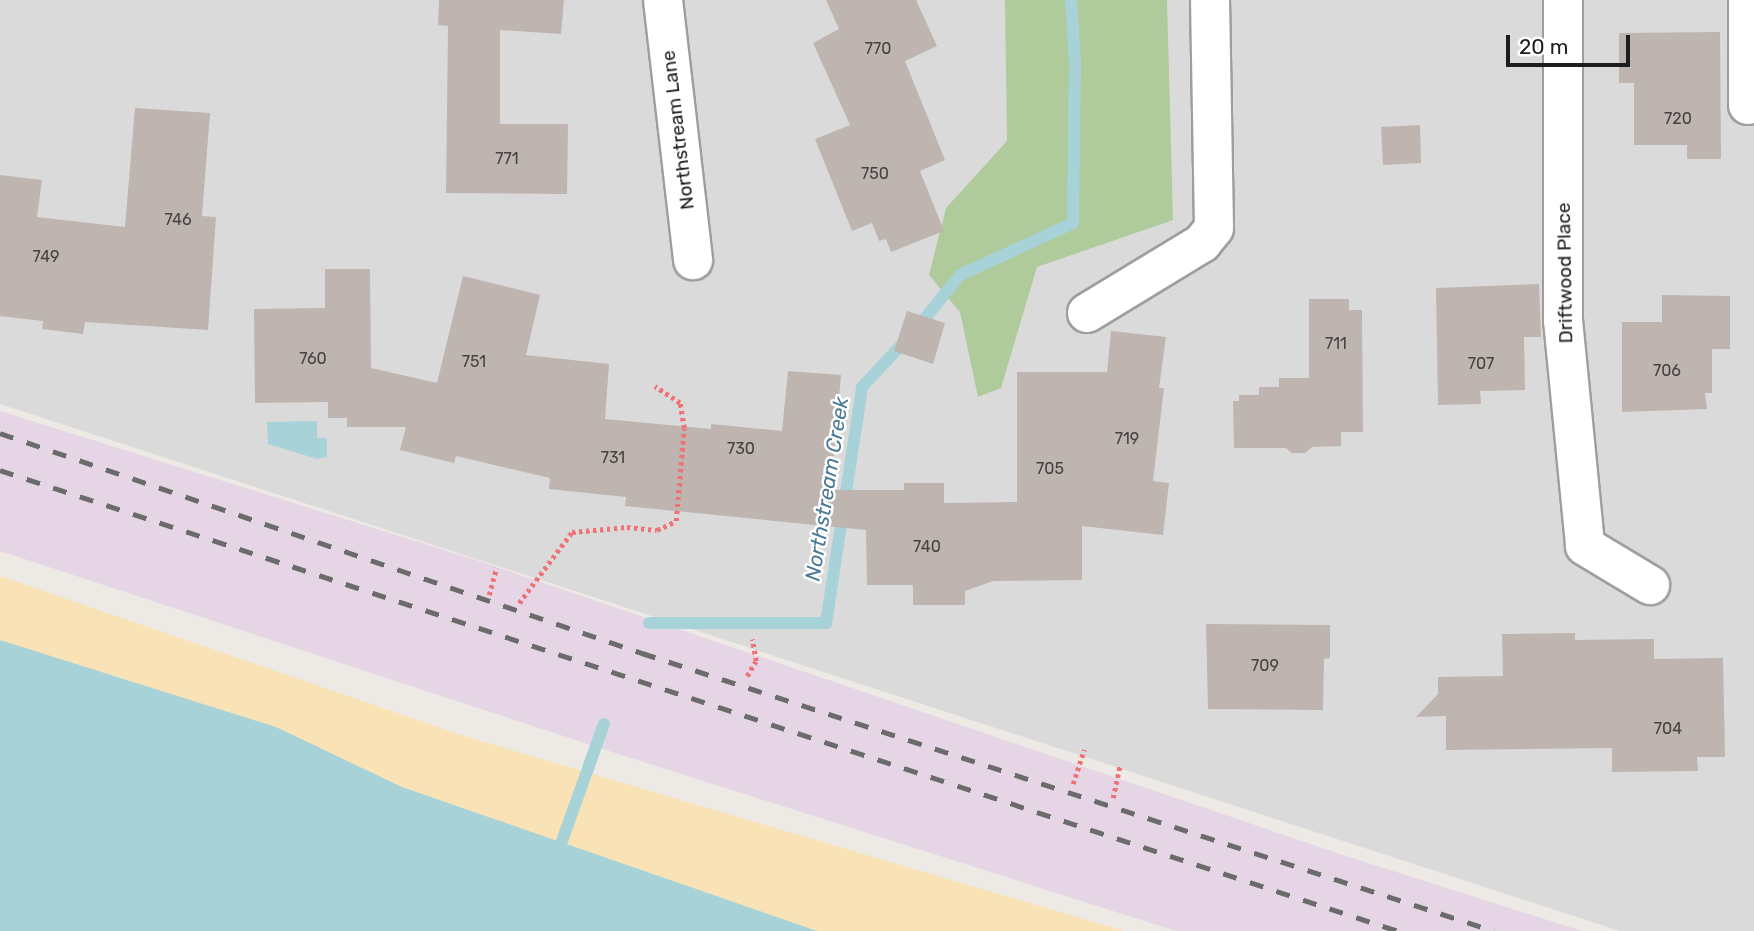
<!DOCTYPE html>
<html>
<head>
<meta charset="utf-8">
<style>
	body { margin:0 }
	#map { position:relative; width:1754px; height:931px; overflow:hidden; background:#ede9e4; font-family:Rubik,sans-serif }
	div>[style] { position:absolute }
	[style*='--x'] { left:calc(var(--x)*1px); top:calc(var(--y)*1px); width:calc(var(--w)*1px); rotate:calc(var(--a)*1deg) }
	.residential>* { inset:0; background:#dbdada }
	.industrial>* { inset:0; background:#e6d6e5 }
	.forest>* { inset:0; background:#afca9b }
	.sand>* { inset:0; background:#f9e3b6 }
	.water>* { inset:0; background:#a7d3d8 }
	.stream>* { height:12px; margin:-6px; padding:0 6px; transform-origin:6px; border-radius:6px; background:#a7d3d8 }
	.building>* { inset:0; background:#beb4b0 }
	.path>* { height:4.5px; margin-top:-2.25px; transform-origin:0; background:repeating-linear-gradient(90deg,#ef7376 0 3.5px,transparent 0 7px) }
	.roads { filter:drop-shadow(2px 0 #9e9e9e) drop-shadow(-2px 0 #9e9e9e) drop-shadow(0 2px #9e9e9e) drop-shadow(0 -2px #9e9e9e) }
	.minor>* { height:38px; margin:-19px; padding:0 19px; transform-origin:19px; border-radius:19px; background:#fff }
	.rail>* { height:5px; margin-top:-2.5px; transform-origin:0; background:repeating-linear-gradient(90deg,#6b6b6b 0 14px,transparent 0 28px) }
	span { translate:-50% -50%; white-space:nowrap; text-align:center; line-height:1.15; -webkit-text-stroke:5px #fff; paint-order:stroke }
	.number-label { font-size:16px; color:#454342 }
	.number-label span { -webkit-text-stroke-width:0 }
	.street-label { font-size:19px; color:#1d1d1d }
	.water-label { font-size:21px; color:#4b7a96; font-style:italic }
	.scale { position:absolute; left:1506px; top:35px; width:124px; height:32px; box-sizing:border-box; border:4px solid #1d1d1d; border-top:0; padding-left:9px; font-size:21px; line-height:24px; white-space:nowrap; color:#1d1d1d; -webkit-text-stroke:5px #fff; paint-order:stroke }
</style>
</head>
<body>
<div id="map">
	<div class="residential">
		<i style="clip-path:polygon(0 0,1754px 0,1754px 931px,1620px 931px,0 404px)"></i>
	</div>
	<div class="industrial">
		<i style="clip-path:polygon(0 411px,476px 560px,1343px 855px,1582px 931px,1176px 931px,612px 752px,0 551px)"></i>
	</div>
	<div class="forest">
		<i style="clip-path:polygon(1005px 0,1167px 0,1173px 220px,1037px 267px,1001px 388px,978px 397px,960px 312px,929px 275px,946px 208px,1007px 141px)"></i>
	</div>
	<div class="sand">
		<i style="clip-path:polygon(0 576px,464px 736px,1124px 931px,409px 931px,0 811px)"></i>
	</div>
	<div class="water">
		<i style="clip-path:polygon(317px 421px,317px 438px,327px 438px,327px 457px,317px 459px,268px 444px,267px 422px)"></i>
		<i style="clip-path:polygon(0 640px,276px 727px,402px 787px,817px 931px,0 931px)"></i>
	</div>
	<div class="stream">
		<i style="--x:917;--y:328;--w:68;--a:-50.9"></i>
		<i style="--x:960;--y:275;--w:124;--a:-24.7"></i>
		<i style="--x:1073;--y:223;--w:160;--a:-89.3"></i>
		<i style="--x:1075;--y:63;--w:63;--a:-93.6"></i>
		<i style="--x:649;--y:623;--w:177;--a:0"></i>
		<i style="--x:826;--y:623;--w:239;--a:-81.3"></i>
		<i style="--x:862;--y:387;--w:63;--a:-46.9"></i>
		<i style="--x:557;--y:855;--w:139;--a:-70.3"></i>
	</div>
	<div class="building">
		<i style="clip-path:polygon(439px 0,564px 0,561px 34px,500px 30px,500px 124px,568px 124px,567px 194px,446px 193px,448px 26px,438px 25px)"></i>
		<i style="clip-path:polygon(826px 0,916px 0,937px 46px,905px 61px,945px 160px,920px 171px,944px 231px,891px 252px,886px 239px,879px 241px,872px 223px,852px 231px,815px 139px,850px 125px,813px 43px,839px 29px)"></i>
		<i style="clip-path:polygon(1720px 32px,1721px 159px,1687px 159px,1687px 145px,1634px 145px,1634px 83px,1619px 83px,1619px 33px)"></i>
		<i style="clip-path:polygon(135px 108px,210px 113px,202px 216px,216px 217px,208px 330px,85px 322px,83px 334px,42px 329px,43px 321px,0 316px,0 175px,42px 180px,37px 217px,125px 227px)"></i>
		<i style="clip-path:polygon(1420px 125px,1421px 163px,1383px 165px,1381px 127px)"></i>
		<i style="clip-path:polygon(325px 269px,370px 269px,371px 368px,437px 383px,463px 276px,540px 295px,526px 355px,609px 364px,605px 419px,711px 429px,711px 424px,782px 431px,788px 371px,841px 375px,831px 490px,904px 490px,904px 483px,944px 483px,944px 503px,1017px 502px,1017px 372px,1107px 372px,1111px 331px,1166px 337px,1159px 388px,1164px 388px,1153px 481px,1169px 483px,1163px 535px,1082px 526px,1082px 580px,993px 581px,965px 591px,965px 605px,913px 605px,913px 585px,867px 585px,866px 530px,625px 506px,626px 497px,549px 489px,550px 478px,456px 456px,454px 463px,400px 450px,406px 427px,347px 427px,347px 418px,328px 418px,328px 402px,255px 403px,254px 309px,325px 308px)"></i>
		<i style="clip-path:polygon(1539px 284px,1541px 337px,1524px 337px,1525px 390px,1480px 391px,1481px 404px,1438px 405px,1436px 288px)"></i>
		<i style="clip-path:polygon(1662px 295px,1730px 296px,1730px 349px,1712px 349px,1712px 393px,1705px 393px,1707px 409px,1622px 412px,1622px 322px,1662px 322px)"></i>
		<i style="clip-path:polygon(1309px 299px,1349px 299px,1349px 310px,1362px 310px,1363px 432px,1341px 432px,1341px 446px,1312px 447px,1305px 453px,1292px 453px,1286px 448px,1234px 448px,1233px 401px,1239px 401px,1239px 395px,1259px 395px,1259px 387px,1279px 387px,1279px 378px,1309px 378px)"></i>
		<i style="clip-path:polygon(907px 311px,945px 323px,933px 364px,894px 351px)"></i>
		<i style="clip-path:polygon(1206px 624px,1330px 625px,1330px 658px,1324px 659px,1323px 710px,1208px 709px)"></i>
		<i style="clip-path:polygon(1575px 633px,1575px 640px,1654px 639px,1654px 659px,1723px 658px,1725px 757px,1697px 757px,1698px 771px,1612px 772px,1612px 748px,1446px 750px,1446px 716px,1416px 717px,1438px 694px,1438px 677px,1503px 676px,1502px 634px)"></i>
	</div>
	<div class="path">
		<i style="--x:489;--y:595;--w:28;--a:-75"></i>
		<i style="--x:519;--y:603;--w:89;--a:-53.3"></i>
		<i style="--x:572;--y:532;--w:55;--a:-5.2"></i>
		<i style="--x:627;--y:527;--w:30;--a:6"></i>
		<i style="--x:657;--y:530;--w:21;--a:-25"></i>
		<i style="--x:676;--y:521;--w:93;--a:-85.1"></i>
		<i style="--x:684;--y:428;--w:25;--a:-99"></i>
		<i style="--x:680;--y:403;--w:30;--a:-147"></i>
		<i style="--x:747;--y:676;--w:17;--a:-59"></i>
		<i style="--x:756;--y:661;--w:22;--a:-100"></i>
		<i style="--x:1073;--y:784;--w:36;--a:-72"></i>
		<i style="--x:1113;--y:798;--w:33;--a:-78"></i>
	</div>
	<div class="roads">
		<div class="minor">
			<i style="--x:663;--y:0;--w:262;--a:83.4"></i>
			<i style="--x:1563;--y:0;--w:320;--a:90"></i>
			<i style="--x:1563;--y:320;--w:227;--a:84.4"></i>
			<i style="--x:1585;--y:546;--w:76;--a:31"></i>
			<i style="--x:1748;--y:105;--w:105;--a:-90"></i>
			<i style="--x:1087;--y:313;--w:135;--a:-31.3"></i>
			<i style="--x:1202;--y:243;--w:19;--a:-51"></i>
			<i style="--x:1214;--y:228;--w:228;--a:-91"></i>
		</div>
	</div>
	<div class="rail">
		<i style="--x:0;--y:433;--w:679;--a:18.92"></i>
		<i style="--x:642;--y:653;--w:896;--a:18.07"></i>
		<i style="--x:0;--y:470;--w:1472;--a:18.25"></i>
	</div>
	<div class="number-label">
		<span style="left:878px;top:49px">770</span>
		<span style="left:1678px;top:119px">720</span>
		<span style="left:507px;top:159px">771</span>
		<span style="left:875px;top:174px">750</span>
		<span style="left:178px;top:220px">746</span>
		<span style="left:46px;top:257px">749</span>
		<span style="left:1336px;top:344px">711</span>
		<span style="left:313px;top:359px">760</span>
		<span style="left:474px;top:362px">751</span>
		<span style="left:1481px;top:364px">707</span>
		<span style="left:1667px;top:371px">706</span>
		<span style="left:1127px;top:439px">719</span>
		<span style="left:741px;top:449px">730</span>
		<span style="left:613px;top:458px">731</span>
		<span style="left:1050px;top:469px">705</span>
		<span style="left:927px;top:547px">740</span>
		<span style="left:1265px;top:666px">709</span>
		<span style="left:1668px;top:729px">704</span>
	</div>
	<div class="street-label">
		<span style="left:678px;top:130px;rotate:-97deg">Northstream Lane</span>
		<span style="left:1565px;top:273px;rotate:-91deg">Driftwood Place</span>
	</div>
	<div class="water-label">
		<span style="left:827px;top:489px;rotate:-81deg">Northstream Creek</span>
	</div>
	<div class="scale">20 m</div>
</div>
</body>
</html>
